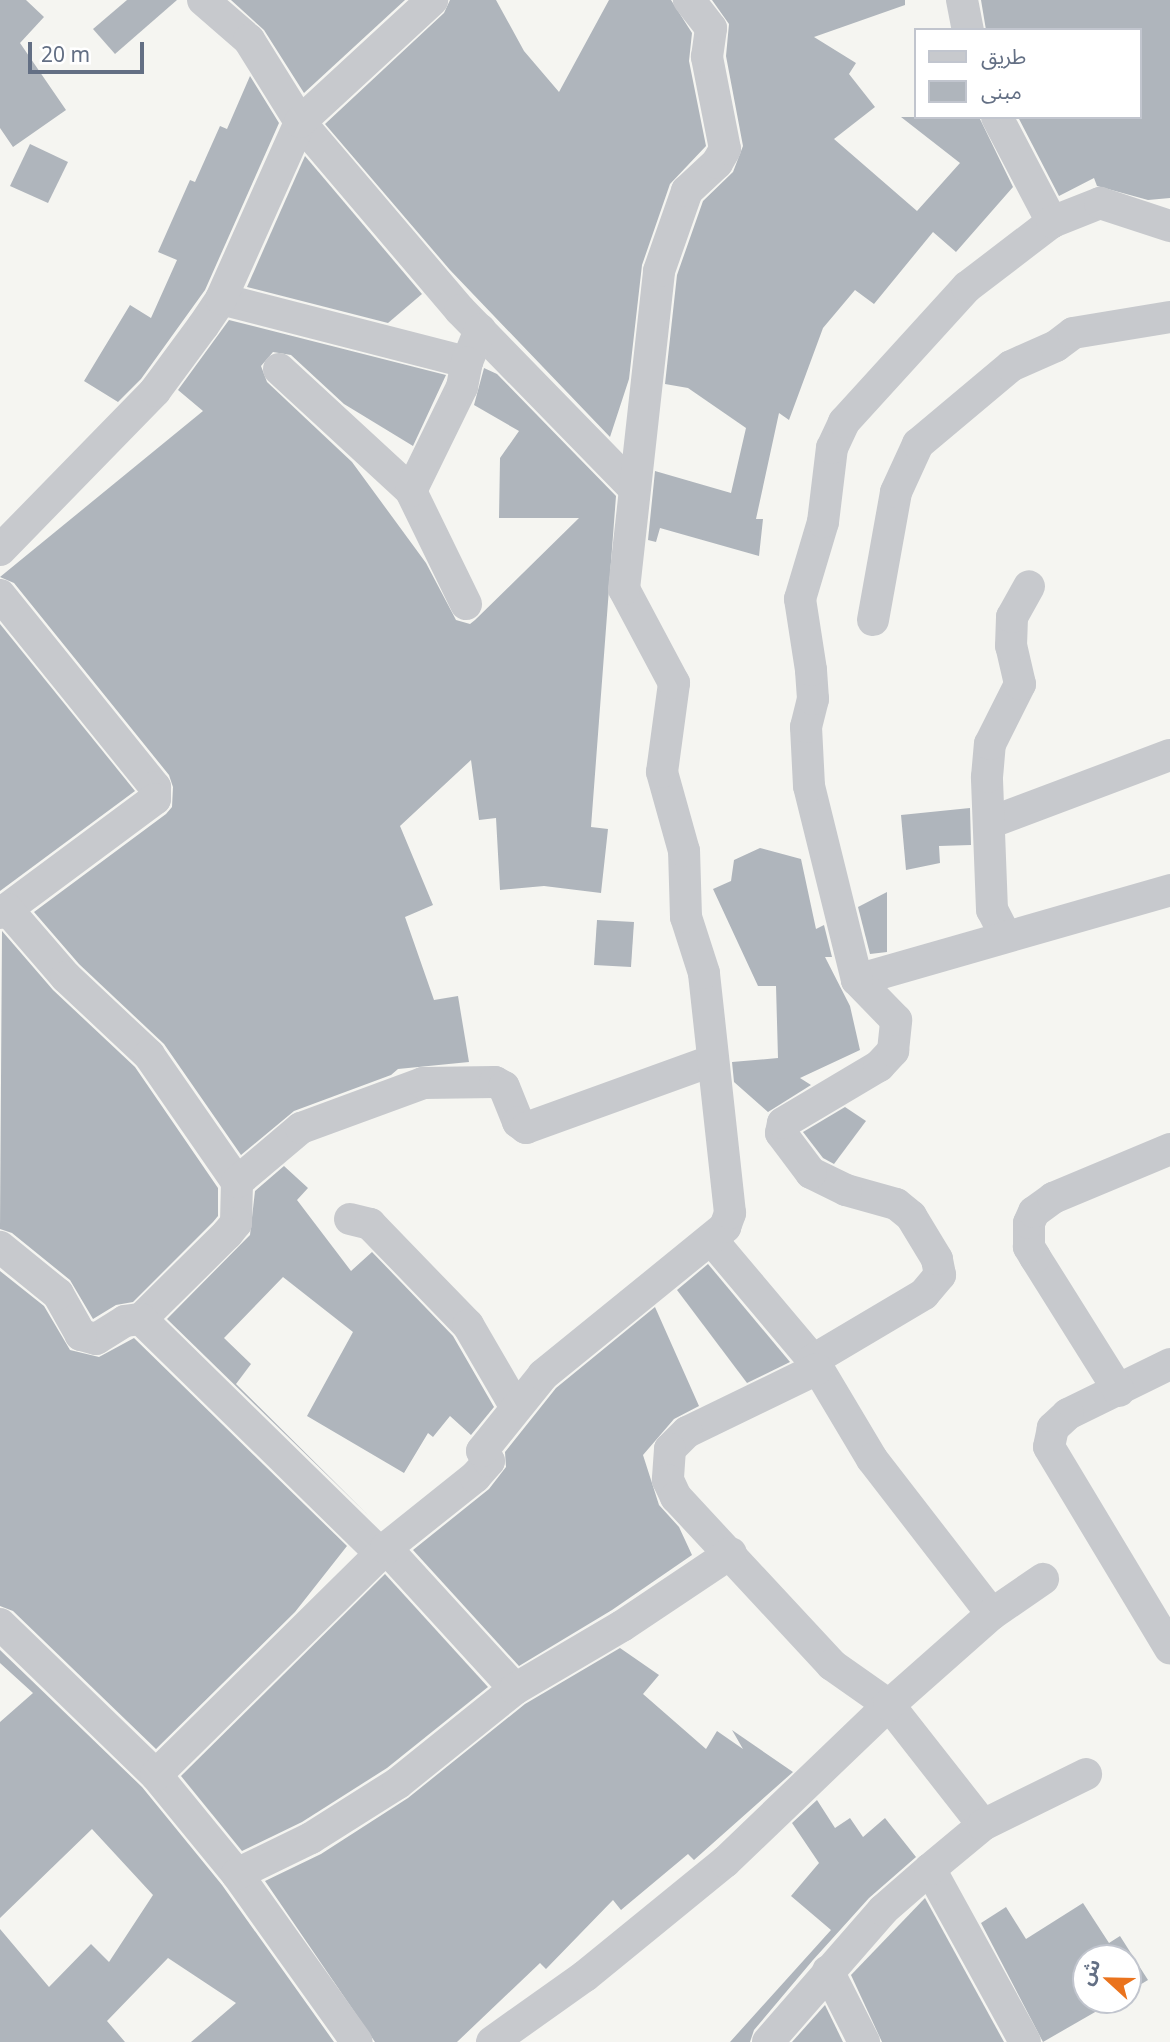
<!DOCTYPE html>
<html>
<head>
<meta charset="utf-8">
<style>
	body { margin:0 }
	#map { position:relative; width:1170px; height:2042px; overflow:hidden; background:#f5f5f1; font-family:"Noto Sans","Noto Sans Arabic",sans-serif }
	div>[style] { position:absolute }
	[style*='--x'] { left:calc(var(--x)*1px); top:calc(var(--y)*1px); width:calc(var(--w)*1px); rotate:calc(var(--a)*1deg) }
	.building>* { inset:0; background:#afb5bc }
	.street>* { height:32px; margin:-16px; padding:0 16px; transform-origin:16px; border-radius:16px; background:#c7c9cd }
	span { translate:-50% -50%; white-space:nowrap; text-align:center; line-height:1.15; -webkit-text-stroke:7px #fff; paint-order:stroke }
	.legend { position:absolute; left:914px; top:28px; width:228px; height:91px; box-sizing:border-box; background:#fff; border:2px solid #c1c5ce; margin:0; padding:9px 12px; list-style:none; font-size:21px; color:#636f84 }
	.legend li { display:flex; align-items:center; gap:14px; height:35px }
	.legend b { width:35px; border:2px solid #c1c5ce }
	.north { position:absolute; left:1072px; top:1944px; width:70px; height:70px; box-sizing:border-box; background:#fff; border:2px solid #c1c5ce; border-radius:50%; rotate:292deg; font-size:19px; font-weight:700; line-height:28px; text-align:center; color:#636f84 }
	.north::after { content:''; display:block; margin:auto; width:24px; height:32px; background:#ea731d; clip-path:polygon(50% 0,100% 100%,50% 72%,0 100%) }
	.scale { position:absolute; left:28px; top:42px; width:116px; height:32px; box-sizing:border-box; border:4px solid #636f84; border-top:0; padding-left:9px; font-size:21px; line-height:24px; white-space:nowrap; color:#636f84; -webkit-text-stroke:5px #fff; paint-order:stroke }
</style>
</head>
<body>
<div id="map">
	<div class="building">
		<i style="clip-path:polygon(0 0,26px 0,44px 17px,20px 43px,66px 110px,13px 147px,0 128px)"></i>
		<i style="clip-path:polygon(127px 0,177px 0,115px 54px,93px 29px)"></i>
		<i style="clip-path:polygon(231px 0,405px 0,304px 93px,264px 30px)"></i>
		<i style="clip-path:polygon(450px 0,496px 0,524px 51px,559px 92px,609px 0,671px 0,692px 33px,689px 61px,706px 146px,670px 184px,642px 265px,629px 379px,610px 437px,450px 270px,325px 124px,444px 13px)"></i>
		<i style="clip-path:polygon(712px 0,905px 0,905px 5px,814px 37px,856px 63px,849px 74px,875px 107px,834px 139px,917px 211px,960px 163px,901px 117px,979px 117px,1013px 187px,956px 252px,933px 232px,874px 304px,855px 290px,823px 328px,789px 420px,779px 413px,756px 519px,763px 519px,759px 556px,660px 528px,656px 542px,648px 540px,655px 471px,731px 493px,746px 428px,688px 388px,665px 384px,677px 275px,703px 201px,733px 172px,743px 146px,726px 56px,729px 24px)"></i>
		<i style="clip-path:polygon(981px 0,1170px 0,1170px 198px,1148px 200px,1097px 186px,1094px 178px,1059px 196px,1018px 117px,1140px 117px,1140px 30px,986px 30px)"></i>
		<i style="clip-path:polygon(250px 76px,279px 123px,205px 290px,141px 379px,118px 402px,84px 381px,130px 305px,151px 318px,177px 260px,158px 252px,190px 180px,195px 182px,220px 126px,227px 129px)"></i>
		<i style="clip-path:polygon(30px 144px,68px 162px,48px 203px,10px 186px)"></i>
		<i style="clip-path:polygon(305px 156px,422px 294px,388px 323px,247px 287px)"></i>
		<i style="clip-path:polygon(229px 320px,446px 375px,413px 446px,344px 404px,291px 355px,273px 352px,261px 366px,267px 382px,352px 462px,426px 563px,456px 620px,470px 624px,475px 620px,579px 518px,499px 518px,500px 458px,519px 431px,474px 405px,484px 368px,497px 374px,616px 496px,591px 827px,608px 829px,601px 893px,544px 886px,500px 890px,496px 818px,479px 820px,471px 760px,400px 826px,433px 905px,405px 917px,434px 1000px,458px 996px,469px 1062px,398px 1069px,391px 1075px,294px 1111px,241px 1155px,164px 1044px,79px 964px,34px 912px,166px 814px,172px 807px,173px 787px,169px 775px,14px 583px,0 577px,203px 411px,178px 390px)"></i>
		<i style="clip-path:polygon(0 624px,135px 791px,0 891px)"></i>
		<i style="clip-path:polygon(970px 808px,971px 845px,939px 846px,940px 863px,906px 870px,901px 815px)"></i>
		<i style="clip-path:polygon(760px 848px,801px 859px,816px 929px,824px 925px,832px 957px,825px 957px,850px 1006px,860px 1050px,800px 1078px,811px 1085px,768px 1112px,734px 1082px,732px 1062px,778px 1058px,776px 986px,758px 986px,713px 889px,731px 881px,734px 860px)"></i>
		<i style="clip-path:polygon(887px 892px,887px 952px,870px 954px,858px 907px)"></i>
		<i style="clip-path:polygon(597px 920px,634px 922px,631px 967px,594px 965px)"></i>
		<i style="clip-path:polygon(2px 931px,53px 990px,135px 1067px,218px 1188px,218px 1216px,213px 1222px,133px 1302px,116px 1305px,93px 1319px,70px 1280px,12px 1233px,0 1229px)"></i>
		<i style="clip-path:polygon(845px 1107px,866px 1121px,834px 1164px,823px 1158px,803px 1132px)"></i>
		<i style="clip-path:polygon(284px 1166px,308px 1188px,297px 1200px,351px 1271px,372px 1252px,453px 1336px,494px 1407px,471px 1435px,450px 1416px,433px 1437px,428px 1433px,404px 1473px,307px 1416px,353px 1332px,283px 1277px,224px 1338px,251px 1364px,236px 1384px,370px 1517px,167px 1319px,250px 1235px,255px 1191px)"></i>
		<i style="clip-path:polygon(708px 1264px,790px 1362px,747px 1383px,677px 1290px)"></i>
		<i style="clip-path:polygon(0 1271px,44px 1306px,70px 1350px,99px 1357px,134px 1338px,347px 1546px,295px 1612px,156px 1749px,13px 1611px,0 1606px)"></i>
		<i style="clip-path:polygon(655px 1307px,699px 1406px,674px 1419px,643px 1455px,659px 1505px,679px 1527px,692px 1555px,612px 1610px,519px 1666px,413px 1550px,489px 1489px,506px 1467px,505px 1452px,556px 1388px)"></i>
		<i style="clip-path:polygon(385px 1574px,488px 1687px,387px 1768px,302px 1822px,242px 1851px,181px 1776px)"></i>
		<i style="clip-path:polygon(620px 1648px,659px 1675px,643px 1694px,706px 1749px,717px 1731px,743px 1749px,732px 1730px,793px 1772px,694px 1860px,688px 1854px,621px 1910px,613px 1900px,546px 1969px,540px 1963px,457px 2042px,375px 2042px,265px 1881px,321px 1854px,408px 1798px,525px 1704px)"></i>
		<i style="clip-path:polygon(0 1650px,142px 1787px,222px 1885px,334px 2042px,191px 2042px,236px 2003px,168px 1958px,107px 2021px,125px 2042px,0 2042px,0 1929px,49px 1987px,91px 1944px,109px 1962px,153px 1895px,92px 1829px,0 1918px,0 1722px,33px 1693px,0 1663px)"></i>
		<i style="clip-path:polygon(817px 1800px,835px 1828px,850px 1818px,863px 1837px,885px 1818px,916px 1857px,869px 1898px,813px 1960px,754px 2030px,750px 2042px,730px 2042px,831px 1930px,791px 1896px,819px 1863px,792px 1823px)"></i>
		<i style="clip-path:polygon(925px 1898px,1004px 2042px,882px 2042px,851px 1975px)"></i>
		<i style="clip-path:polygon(1083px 1903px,1109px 1943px,1120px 1936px,1148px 1980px,1128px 1992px,1128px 1958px,1086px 1958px,1086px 2000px,1116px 2000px,1043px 2042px,981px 1923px,1006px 1907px,1026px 1939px)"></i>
		<i style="clip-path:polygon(825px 2005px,843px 2042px,792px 2042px)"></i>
	</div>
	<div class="street">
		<i style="--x:203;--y:0;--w:61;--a:41"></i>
		<i style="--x:249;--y:40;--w:97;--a:58.1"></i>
		<i style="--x:300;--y:122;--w:247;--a:49.6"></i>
		<i style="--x:460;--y:310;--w:246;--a:45.7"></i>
		<i style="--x:962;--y:0;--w:31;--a:79"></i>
		<i style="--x:997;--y:117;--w:119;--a:62.4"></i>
		<i style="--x:221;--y:299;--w:254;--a:14.4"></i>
		<i style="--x:467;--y:362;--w:35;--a:-68"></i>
		<i style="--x:279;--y:369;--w:180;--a:42.7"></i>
		<i style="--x:0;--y:550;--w:222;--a:-45.7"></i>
		<i style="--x:155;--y:391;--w:81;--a:-53.6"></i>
		<i style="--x:203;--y:326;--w:32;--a:-56"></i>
		<i style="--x:221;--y:299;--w:194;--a:-65.9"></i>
		<i style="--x:300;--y:122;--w:180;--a:-42.7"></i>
		<i style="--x:0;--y:595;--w:247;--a:51.1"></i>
		<i style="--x:155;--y:787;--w:12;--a:90"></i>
		<i style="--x:155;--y:799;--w:184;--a:143.4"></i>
		<i style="--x:466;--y:604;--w:126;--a:-116"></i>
		<i style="--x:411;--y:491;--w:116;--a:-63.9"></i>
		<i style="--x:462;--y:387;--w:25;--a:-79"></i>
		<i style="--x:873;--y:620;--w:130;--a:-79.8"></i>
		<i style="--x:896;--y:492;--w:53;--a:-65.4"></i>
		<i style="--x:918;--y:444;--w:121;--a:-40"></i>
		<i style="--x:1011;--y:366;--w:49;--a:-24"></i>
		<i style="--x:1056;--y:346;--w:21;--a:-37"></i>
		<i style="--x:1073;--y:333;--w:98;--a:-9.4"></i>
		<i style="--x:989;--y:823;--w:193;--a:-20.6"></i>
		<i style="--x:0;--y:913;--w:8;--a:-30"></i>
		<i style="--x:7;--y:909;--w:90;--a:49.1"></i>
		<i style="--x:66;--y:977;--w:114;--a:43.2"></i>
		<i style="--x:149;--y:1055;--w:155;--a:55.3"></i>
		<i style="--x:237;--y:1182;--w:41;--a:91.4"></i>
		<i style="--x:236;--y:1223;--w:14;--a:129"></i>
		<i style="--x:227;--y:1234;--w:121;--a:135.3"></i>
		<i style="--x:141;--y:1319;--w:16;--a:173"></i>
		<i style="--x:125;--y:1321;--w:34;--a:148"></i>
		<i style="--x:96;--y:1339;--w:16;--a:-165"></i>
		<i style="--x:81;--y:1335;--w:47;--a:-119.3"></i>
		<i style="--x:58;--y:1294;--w:75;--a:-141"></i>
		<i style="--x:1005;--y:935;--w:28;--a:-117"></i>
		<i style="--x:992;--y:910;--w:133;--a:-92.2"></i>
		<i style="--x:987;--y:777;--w:33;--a:-85"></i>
		<i style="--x:990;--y:744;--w:67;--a:-63.4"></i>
		<i style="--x:1020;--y:684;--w:39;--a:-103"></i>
		<i style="--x:1011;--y:646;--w:29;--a:-88"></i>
		<i style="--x:1012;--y:617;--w:35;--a:-61"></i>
		<i style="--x:857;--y:980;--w:326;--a:-16"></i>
		<i style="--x:237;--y:1182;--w:84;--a:-40.2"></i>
		<i style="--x:301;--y:1128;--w:130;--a:-20.2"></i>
		<i style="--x:423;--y:1083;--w:72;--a:-0.8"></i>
		<i style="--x:495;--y:1082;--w:10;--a:29"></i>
		<i style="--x:504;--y:1087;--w:38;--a:68"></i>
		<i style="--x:518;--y:1122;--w:10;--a:37"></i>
		<i style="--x:526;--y:1128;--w:197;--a:-19.9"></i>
		<i style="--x:350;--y:1219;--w:21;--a:14"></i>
		<i style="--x:370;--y:1224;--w:141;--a:45.9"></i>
		<i style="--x:468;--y:1325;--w:94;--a:59.9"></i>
		<i style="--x:711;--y:1239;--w:158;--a:49.9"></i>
		<i style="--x:813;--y:1360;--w:115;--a:59.2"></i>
		<i style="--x:872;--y:1459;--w:196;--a:52.3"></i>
		<i style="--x:141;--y:1319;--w:337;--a:44.4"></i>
		<i style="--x:813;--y:1360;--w:129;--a:-30.7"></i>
		<i style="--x:924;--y:1294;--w:25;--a:-50"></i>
		<i style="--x:940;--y:1275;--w:16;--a:-101"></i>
		<i style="--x:937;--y:1259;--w:50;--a:-121.2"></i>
		<i style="--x:911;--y:1216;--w:19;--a:-141"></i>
		<i style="--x:896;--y:1204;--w:52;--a:-164.4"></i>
		<i style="--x:846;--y:1190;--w:39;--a:-154"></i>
		<i style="--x:811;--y:1173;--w:50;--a:-126.9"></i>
		<i style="--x:781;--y:1133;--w:10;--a:-79"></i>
		<i style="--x:783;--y:1123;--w:112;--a:-30.7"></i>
		<i style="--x:879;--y:1066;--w:21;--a:-47"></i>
		<i style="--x:893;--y:1051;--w:31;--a:-84"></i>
		<i style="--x:896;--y:1020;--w:56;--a:-134.3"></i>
		<i style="--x:857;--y:980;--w:200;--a:-103.9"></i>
		<i style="--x:809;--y:786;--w:59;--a:-92.9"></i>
		<i style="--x:806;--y:727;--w:29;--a:-76"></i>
		<i style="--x:813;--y:699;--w:29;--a:-94"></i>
		<i style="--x:811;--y:670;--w:72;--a:-98.8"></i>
		<i style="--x:800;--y:599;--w:80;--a:-73.4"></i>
		<i style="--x:823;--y:522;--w:75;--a:-83.1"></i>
		<i style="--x:832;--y:448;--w:29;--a:-65"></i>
		<i style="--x:844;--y:422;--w:183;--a:-47.7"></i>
		<i style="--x:967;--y:287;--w:107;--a:-37.4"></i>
		<i style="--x:1052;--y:222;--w:52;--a:-21.6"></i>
		<i style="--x:1100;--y:203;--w:74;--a:18.2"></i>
		<i style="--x:1170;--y:1364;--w:114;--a:153.9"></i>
		<i style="--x:1068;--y:1414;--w:21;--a:137"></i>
		<i style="--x:1053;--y:1428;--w:19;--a:102"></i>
		<i style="--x:1049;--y:1447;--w:235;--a:59"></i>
		<i style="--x:817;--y:1369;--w:144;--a:154.1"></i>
		<i style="--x:687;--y:1432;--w:24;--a:135"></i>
		<i style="--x:670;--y:1449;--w:31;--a:94"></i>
		<i style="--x:668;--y:1480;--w:19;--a:65"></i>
		<i style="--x:676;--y:1497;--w:229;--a:47.1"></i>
		<i style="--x:832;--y:1665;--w:70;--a:35.1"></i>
		<i style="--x:889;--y:1705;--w:152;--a:51.9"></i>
		<i style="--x:1119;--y:1391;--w:158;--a:-122.1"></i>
		<i style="--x:1035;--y:1257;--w:12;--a:-121"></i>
		<i style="--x:1029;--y:1247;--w:24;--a:-90"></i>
		<i style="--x:1029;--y:1223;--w:12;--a:-66"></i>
		<i style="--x:1034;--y:1212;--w:24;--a:-36"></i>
		<i style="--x:1053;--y:1198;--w:127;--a:-22.7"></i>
		<i style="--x:386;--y:1548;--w:191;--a:47.5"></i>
		<i style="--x:0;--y:1624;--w:217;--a:44.1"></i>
		<i style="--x:156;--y:1775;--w:128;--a:50.7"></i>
		<i style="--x:237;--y:1874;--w:206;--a:54.5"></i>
		<i style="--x:156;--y:1775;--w:323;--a:-44.6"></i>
		<i style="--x:386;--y:1548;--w:114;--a:-38.6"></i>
		<i style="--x:475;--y:1477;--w:21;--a:-49"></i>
		<i style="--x:489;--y:1461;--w:12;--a:-125"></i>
		<i style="--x:482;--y:1451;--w:97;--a:-51.2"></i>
		<i style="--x:543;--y:1375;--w:235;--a:-39.1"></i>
		<i style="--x:725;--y:1227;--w:15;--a:-70"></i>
		<i style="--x:730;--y:1213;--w:241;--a:-96.2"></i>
		<i style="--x:704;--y:973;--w:59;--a:-107.8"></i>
		<i style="--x:686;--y:917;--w:66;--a:-91.7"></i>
		<i style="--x:684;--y:851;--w:82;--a:-105.6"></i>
		<i style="--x:662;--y:772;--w:90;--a:-82.3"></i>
		<i style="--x:674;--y:683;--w:106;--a:-118"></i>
		<i style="--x:624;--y:589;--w:320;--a:-83.7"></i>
		<i style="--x:659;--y:271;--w:85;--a:-70.7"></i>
		<i style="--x:687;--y:191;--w:41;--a:-43"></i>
		<i style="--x:717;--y:163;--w:16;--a:-60"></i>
		<i style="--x:725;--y:149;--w:94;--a:-101.1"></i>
		<i style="--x:707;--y:57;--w:29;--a:-82"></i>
		<i style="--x:711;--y:28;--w:36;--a:-128"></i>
		<i style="--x:930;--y:1869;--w:197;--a:61.2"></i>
		<i style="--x:237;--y:1874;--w:82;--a:-25.9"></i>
		<i style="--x:311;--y:1838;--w:103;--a:-32.3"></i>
		<i style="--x:398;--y:1783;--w:150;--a:-38.8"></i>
		<i style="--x:515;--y:1689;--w:124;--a:-30.5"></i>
		<i style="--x:622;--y:1626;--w:131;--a:-33.8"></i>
		<i style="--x:828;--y:1971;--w:80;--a:63.1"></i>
		<i style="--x:492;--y:2042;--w:114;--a:-35.4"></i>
		<i style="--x:585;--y:1976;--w:181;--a:-39.2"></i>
		<i style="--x:725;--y:1862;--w:227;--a:-43.8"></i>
		<i style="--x:889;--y:1705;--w:137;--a:-41.5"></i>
		<i style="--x:992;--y:1614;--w:62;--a:-34.5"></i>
		<i style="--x:768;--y:2042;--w:175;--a:-48.9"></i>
		<i style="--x:883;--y:1910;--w:62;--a:-41.1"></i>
		<i style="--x:930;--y:1869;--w:69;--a:-39.7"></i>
		<i style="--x:983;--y:1825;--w:115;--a:-26.3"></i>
	</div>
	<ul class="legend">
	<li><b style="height:9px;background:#c7c9cd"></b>طريق</li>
	<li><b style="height:19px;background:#afb5bc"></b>مبنى</li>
	</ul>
	<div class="north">ش</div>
	<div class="scale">20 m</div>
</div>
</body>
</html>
